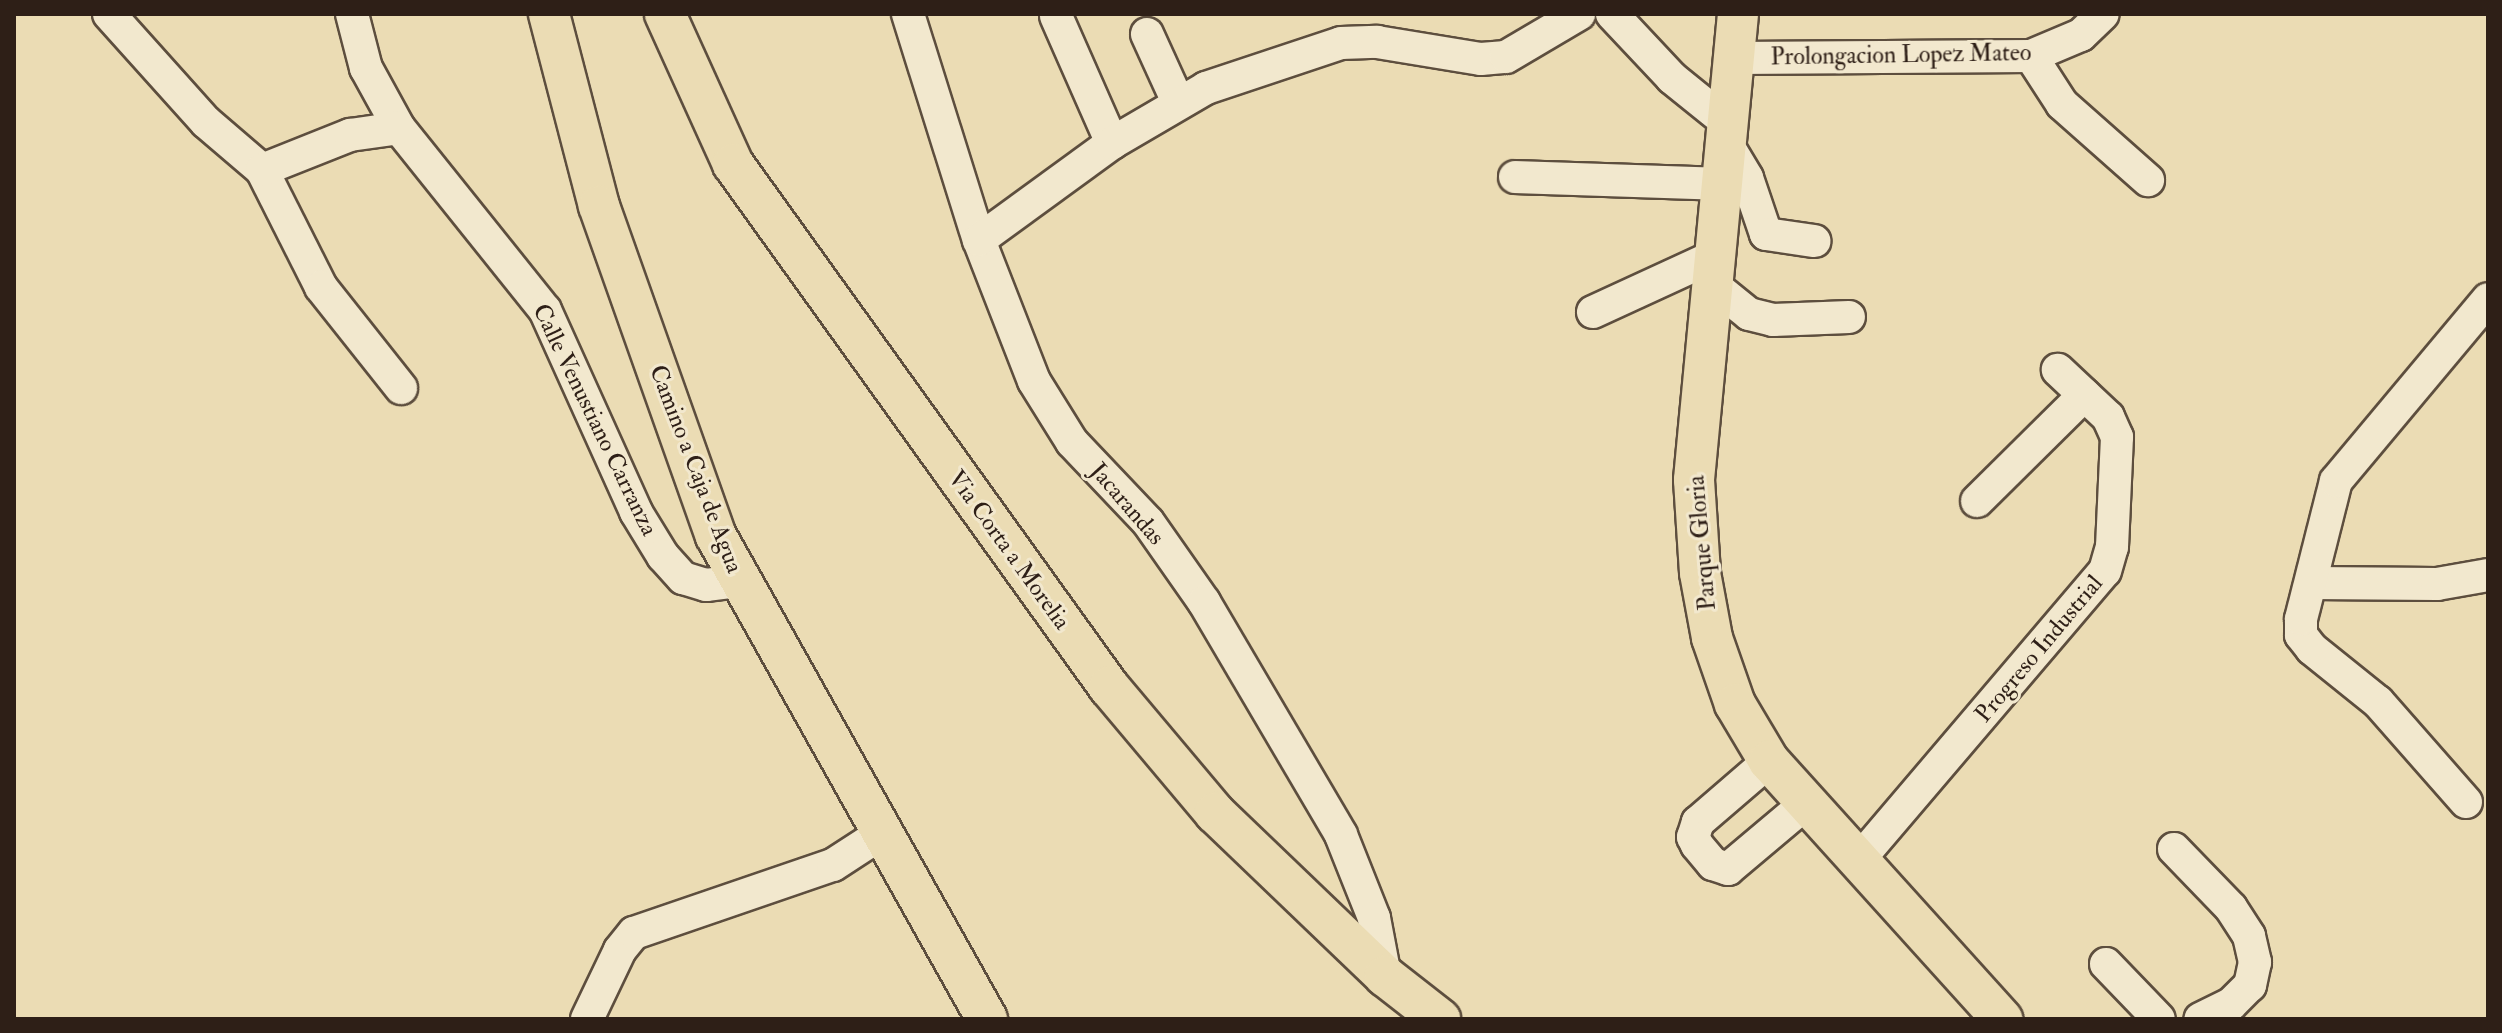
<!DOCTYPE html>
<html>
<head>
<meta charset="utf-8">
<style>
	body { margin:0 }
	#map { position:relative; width:2502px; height:1033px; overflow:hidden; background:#ebdcb4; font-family:"IM FELL Double Pica",serif }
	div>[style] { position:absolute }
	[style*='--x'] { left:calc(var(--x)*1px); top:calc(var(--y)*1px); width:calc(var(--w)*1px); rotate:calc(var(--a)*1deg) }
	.roads { filter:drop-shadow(2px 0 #5d4e3e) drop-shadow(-2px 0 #5d4e3e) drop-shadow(0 2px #5d4e3e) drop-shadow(0 -2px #5d4e3e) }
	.minor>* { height:32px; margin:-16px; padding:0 16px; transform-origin:16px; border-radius:16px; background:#f2e8ce }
	.major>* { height:40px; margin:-20px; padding:0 20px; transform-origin:20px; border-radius:20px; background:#ebdcb4 }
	span { translate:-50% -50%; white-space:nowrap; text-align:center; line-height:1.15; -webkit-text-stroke:6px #f2e8ce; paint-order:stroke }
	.street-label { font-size:24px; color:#2e1f17 }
	.frame { position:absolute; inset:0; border:16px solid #2e1f17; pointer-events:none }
</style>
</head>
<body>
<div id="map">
	<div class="roads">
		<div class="minor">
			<i style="--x:109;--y:14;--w:145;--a:48.1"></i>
			<i style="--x:206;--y:122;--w:74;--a:40.6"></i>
			<i style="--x:262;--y:170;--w:131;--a:63.2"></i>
			<i style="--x:321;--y:287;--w:129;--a:51.6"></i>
			<i style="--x:352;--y:14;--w:56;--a:75.5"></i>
			<i style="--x:366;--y:68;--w:68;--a:61.2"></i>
			<i style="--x:399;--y:128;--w:233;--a:51.3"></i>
			<i style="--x:545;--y:310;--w:222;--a:65.7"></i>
			<i style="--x:636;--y:512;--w:52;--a:58.5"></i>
			<i style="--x:663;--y:556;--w:30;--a:48"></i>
			<i style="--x:683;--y:578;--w:24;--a:17"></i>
			<i style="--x:706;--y:585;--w:32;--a:-7"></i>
			<i style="--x:908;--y:14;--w:237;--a:72.6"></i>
			<i style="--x:979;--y:240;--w:151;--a:68.7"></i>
			<i style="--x:1034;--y:381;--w:72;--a:58.1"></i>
			<i style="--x:1072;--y:442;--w:110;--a:46.5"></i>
			<i style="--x:1148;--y:522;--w:98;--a:55"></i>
			<i style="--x:1204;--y:602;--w:270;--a:59.5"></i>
			<i style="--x:1341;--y:835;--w:89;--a:68.3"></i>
			<i style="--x:1374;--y:918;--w:59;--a:79.3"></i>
			<i style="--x:1612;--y:14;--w:88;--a:46.8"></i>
			<i style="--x:1672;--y:78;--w:73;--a:38.9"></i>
			<i style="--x:1056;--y:16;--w:139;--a:66.2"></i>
			<i style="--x:1147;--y:34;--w:75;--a:65.5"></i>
			<i style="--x:2031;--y:56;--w:57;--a:57.1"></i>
			<i style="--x:2062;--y:104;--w:115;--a:41.5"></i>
			<i style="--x:1735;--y:58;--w:296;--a:-0.4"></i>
			<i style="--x:2031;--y:56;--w:54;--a:-22.8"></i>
			<i style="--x:2081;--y:35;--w:30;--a:-44"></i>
			<i style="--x:1728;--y:146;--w:37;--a:59"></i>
			<i style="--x:1747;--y:178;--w:59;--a:71.3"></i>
			<i style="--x:1766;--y:234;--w:49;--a:8.3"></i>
			<i style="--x:262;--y:170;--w:95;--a:-21.7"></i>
			<i style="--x:350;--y:135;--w:49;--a:-8.1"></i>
			<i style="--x:1515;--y:177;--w:209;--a:1.9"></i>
			<i style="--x:979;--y:240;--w:165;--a:-36.1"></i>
			<i style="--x:1112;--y:143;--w:109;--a:-30.3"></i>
			<i style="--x:1206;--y:88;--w:142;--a:-18.4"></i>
			<i style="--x:1341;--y:43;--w:36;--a:-2"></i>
			<i style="--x:1377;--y:42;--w:105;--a:9.3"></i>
			<i style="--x:1481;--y:59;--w:25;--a:-5"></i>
			<i style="--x:1506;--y:57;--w:85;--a:-30.5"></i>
			<i style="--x:1713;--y:285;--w:46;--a:38.9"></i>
			<i style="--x:1749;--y:314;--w:25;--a:14"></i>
			<i style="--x:1773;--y:320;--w:76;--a:-2.3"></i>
			<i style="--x:1593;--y:312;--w:134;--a:-24.7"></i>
			<i style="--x:1977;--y:501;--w:151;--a:-44.7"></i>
			<i style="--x:2312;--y:583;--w:125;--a:0.5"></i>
			<i style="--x:2437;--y:584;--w:52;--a:-10"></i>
			<i style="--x:1769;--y:761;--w:94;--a:139.3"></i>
			<i style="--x:1698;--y:822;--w:16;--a:108"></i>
			<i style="--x:1693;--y:837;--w:9;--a:63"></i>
			<i style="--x:1697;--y:845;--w:25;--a:50"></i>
			<i style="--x:1713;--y:864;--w:16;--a:18"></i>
			<i style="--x:1728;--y:869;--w:99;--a:-40.1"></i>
			<i style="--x:2466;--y:802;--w:133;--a:-131.3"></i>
			<i style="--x:2378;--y:702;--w:85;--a:-141.2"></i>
			<i style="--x:2312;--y:649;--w:18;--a:-128"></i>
			<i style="--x:2301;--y:635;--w:16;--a:-90"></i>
			<i style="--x:2301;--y:619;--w:142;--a:-75.8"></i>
			<i style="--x:2336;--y:481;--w:237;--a:-50.1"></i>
			<i style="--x:2174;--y:849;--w:82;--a:46"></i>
			<i style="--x:2231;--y:908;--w:33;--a:57"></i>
			<i style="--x:2249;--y:936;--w:27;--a:77"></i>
			<i style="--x:2255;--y:962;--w:24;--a:102"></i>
			<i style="--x:2250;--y:985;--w:27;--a:135"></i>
			<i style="--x:2231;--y:1004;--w:34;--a:154"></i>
			<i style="--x:1857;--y:862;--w:382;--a:-49.6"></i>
			<i style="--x:2105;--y:571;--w:25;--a:-74"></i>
			<i style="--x:2112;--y:547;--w:110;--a:-87.4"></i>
			<i style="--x:2117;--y:437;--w:22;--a:-114"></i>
			<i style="--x:2108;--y:417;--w:69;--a:-136.8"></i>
			<i style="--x:2106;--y:964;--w:76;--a:46.1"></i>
			<i style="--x:587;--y:1019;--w:76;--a:-64.4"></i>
			<i style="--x:620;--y:950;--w:22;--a:-51"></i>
			<i style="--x:634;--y:933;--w:210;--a:-18.9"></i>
			<i style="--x:833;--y:865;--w:59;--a:-33.1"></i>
		</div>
		<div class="major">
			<i style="--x:549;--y:14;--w:198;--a:75.4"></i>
			<i style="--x:599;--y:206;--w:350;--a:70.5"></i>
			<i style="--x:716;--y:536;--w:554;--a:60.7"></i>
			<i style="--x:665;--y:14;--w:165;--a:65.6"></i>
			<i style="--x:733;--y:164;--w:644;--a:54.29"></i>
			<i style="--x:1109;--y:687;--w:165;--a:49.9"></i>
			<i style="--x:1215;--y:813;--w:236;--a:43.8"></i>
			<i style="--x:1385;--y:976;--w:70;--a:38"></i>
			<i style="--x:1738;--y:14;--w:468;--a:95.4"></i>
			<i style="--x:1694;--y:480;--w:93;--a:86.3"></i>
			<i style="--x:1700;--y:573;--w:66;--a:79.5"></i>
			<i style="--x:1712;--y:638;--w:70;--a:70.8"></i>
			<i style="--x:1735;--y:704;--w:66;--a:59.2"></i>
			<i style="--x:1769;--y:761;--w:348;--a:47.9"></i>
		</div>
	</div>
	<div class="street-label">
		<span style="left:1901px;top:55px;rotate:-1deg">Prolongacion Lopez Mateo</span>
		<span style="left:595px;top:420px;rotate:64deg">Calle Venustiano Carranza</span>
		<span style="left:696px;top:469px;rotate:69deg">Camino a Caja de Agua</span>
		<span style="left:1127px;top:504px;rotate:49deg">Jacarandas</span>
		<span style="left:1702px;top:543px;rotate:-95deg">Parque Gloria</span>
		<span style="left:1009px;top:550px;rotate:54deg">Via Corta a Morelia</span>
		<span style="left:2039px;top:649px;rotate:-50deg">Progreso Industrial</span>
	</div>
	<div class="frame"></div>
</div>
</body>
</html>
